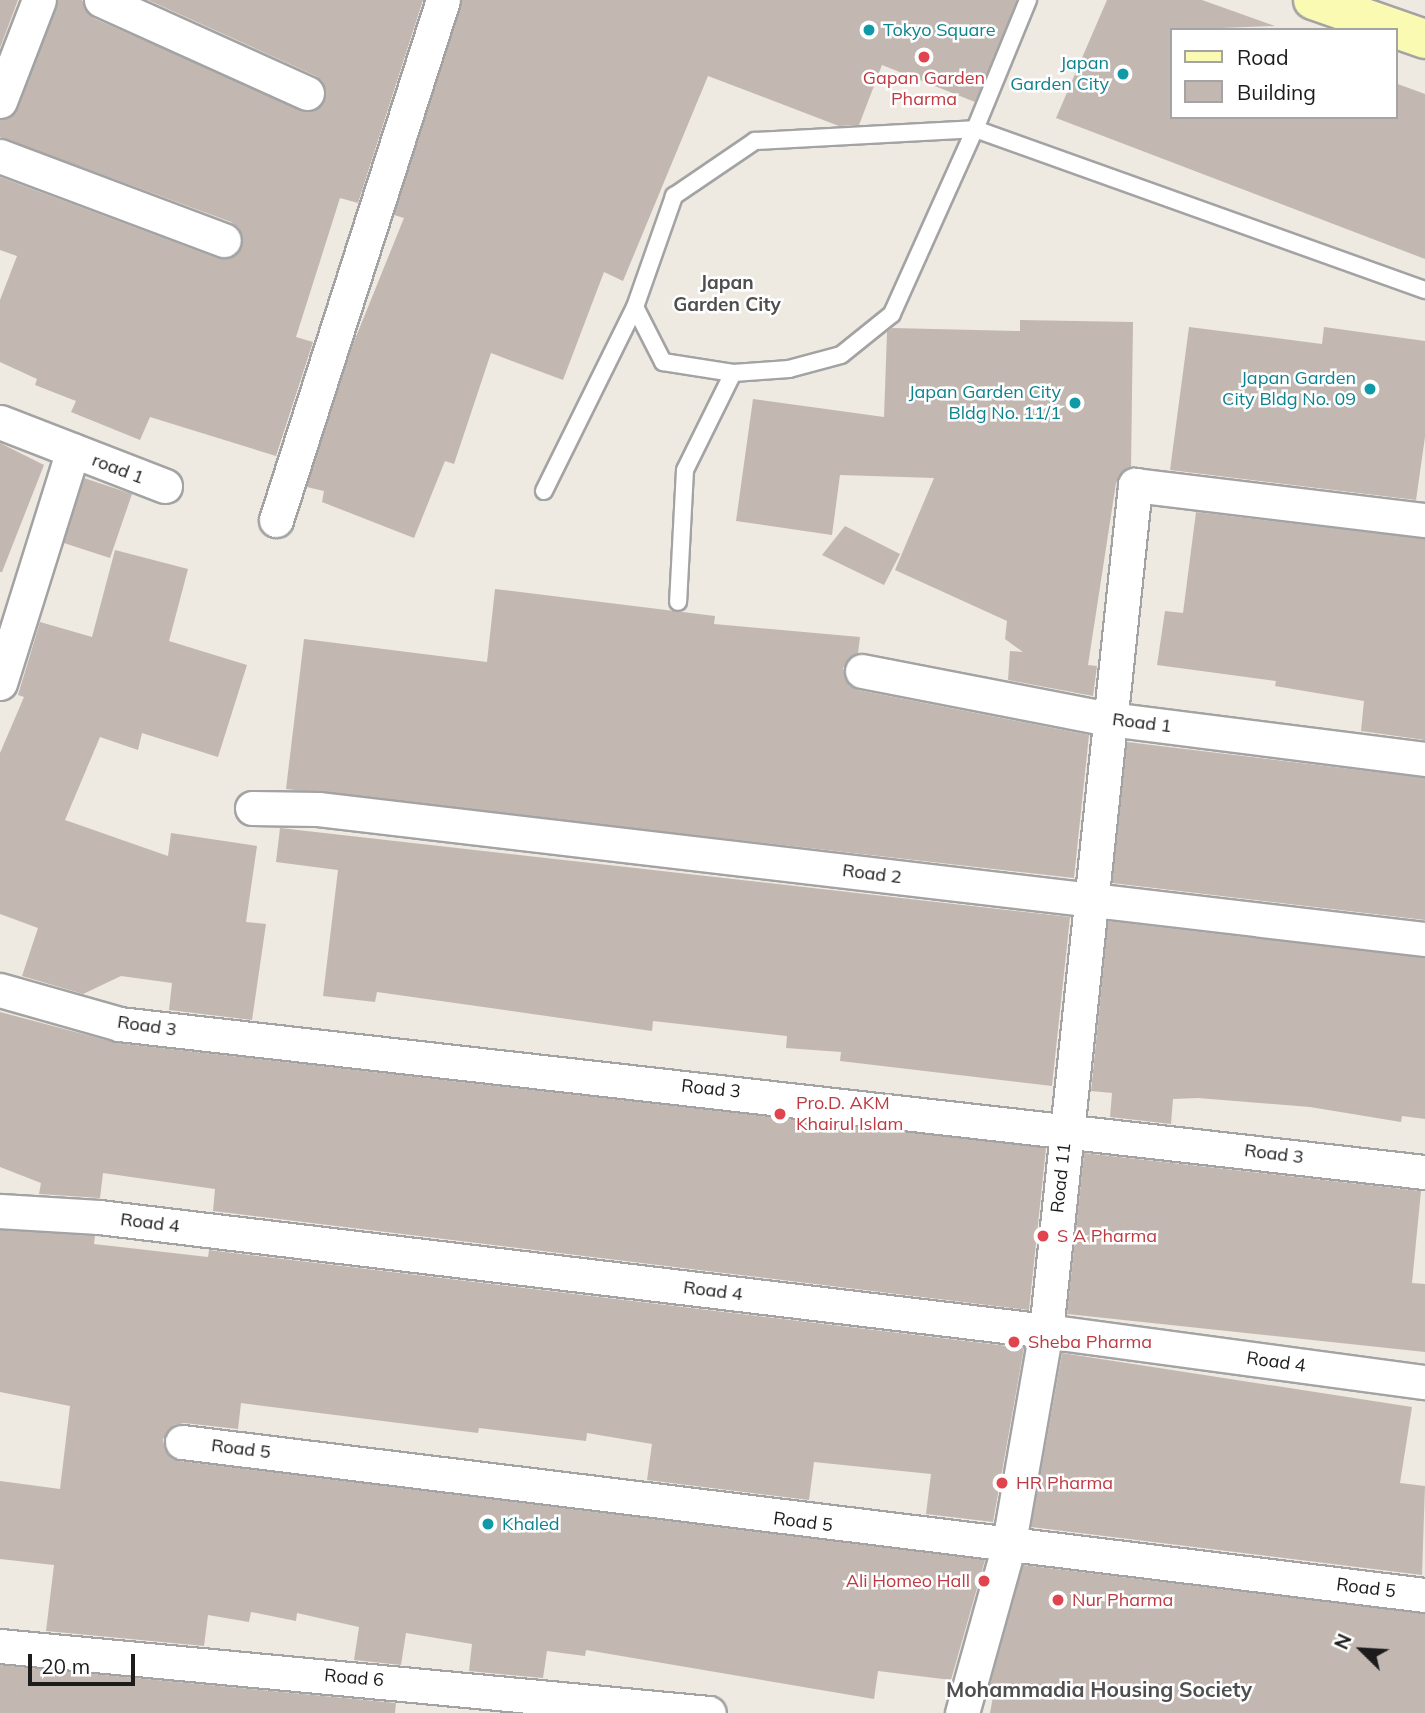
<!DOCTYPE html>
<html>
<head>
<meta charset="utf-8">
<style>
	body { margin:0 }
	#map { position:relative; width:1425px; height:1713px; overflow:hidden; background:#eee9e1; font-family:Mulish,sans-serif }
	div>[style] { position:absolute }
	[style*='--x'] { left:calc(var(--x)*1px); top:calc(var(--y)*1px); width:calc(var(--w)*1px); rotate:calc(var(--a)*1deg) }
	.building>* { inset:0; background:#c2b8b1 }
	.roads { filter:drop-shadow(2px 0 #a3a3a3) drop-shadow(-2px 0 #a3a3a3) drop-shadow(0 2px #a3a3a3) drop-shadow(0 -2px #a3a3a3) }
	.service>* { height:16px; margin:-8px; padding:0 8px; transform-origin:8px; border-radius:8px; background:#fff }
	.minor>* { height:33px; margin:-16.5px; padding:0 16.5px; transform-origin:16.5px; border-radius:16.5px; background:#fff }
	.secondary>* { height:38px; margin:-19px; padding:0 19px; transform-origin:19px; border-radius:19px; background:#fafab3 }
	.dots>* { width:19px; height:19px; translate:-50% -50%; box-sizing:border-box; border:4px solid #fff; border-radius:50% }
	span { translate:-50% -50%; white-space:nowrap; text-align:center; line-height:1.15; -webkit-text-stroke:5px #fff; paint-order:stroke }
	.culture-label { font-size:18px; color:#0d838f }
	.left { translate:0 -50%; text-align:left }
	.right { translate:-100% -50%; text-align:right }
	.health-label { font-size:18px; color:#be3a42 }
	.street-label { font-size:18px; color:#1c1c1c }
	.neighbourhood-label { font-size:19px; color:#4f4f4f; font-weight:700 }
	.quarter-label { font-size:21px; color:#4f4f4f; font-weight:700 }
	.legend { position:absolute; left:1170px; top:28px; width:228px; height:91px; box-sizing:border-box; background:#fff; border:2px solid #a4a4a4; margin:0; padding:9px 12px; list-style:none; font-size:21px; color:#1c1c1c }
	.legend li { display:flex; align-items:center; gap:14px; height:35px }
	.legend b { width:35px; border:2px solid #a4a4a4 }
	.north { position:absolute; left:1327px; top:1615px; width:70px; height:70px; -webkit-text-stroke:5px #fff; paint-order:stroke; rotate:294deg; font-size:19px; font-weight:700; line-height:28px; text-align:center; color:#1c1c1c }
	.north::after { content:''; display:block; margin:auto; width:24px; height:32px; background:#1c1c1c; clip-path:polygon(50% 0,100% 100%,50% 72%,0 100%) }
	.scale { position:absolute; left:28px; top:1654px; width:107px; height:32px; box-sizing:border-box; border:4px solid #1c1c1c; border-top:0; padding-left:9px; font-size:21px; line-height:24px; white-space:nowrap; color:#1c1c1c; -webkit-text-stroke:5px #fff; paint-order:stroke }
</style>
</head>
<body>
<div id="map">
	<div class="building">
		<i style="clip-path:polygon(0 0,18px 0,0 48px)"></i>
		<i style="clip-path:polygon(58px 0,82px 0,93px 18px,308px 112px,325px 100px,323px 82px,316px 76px,148px 0,423px 0,358px 203px,340px 198px,296px 337px,313px 342px,276px 456px,150px 417px,140px 440px,71px 412px,76px 401px,35px 385px,37px 379px,0 362px,0 300px,17px 256px,0 250px,0 177px,217px 258px,236px 255px,242px 246px,239px 228px,231px 222px,0 137px,0 120px,18px 108px)"></i>
		<i style="clip-path:polygon(462px 0,1017px 0,975px 102px,882px 65px,859px 125px,839px 126px,708px 76px,623px 281px,604px 272px,563px 380px,491px 353px,454px 464px,445px 461px,414px 538px,322px 502px,324px 491px,307px 487px,349px 354px,404px 218px,394px 215px)"></i>
		<i style="clip-path:polygon(1107px 0,1202px 0,1275px 26px,1171px 30px,1171px 117px,1395px 117px,1395px 83px,1425px 94px,1425px 259px,1056px 118px)"></i>
		<i style="clip-path:polygon(1020px 320px,1133px 322px,1131px 467px,1116px 483px,1088px 665px,1097px 666px,1093px 696px,1008px 680px,1010px 651px,1023px 652px,1005px 639px,1007px 621px,895px 570px,934px 478px,840px 475px,832px 535px,736px 521px,753px 399px,884px 417px,887px 332px,892px 328px,1020px 331px)"></i>
		<i style="clip-path:polygon(1189px 327px,1322px 344px,1324px 327px,1425px 341px,1425px 437px,1416px 500px,1170px 470px)"></i>
		<i style="clip-path:polygon(0 443px,44px 465px,2px 572px,0 572px)"></i>
		<i style="clip-path:polygon(84px 478px,132px 494px,110px 558px,64px 543px)"></i>
		<i style="clip-path:polygon(1196px 512px,1425px 539px,1425px 740px,1361px 731px,1364px 701px,1275px 686px,1276px 681px,1157px 665px,1165px 611px,1183px 613px)"></i>
		<i style="clip-path:polygon(845px 526px,900px 554px,884px 585px,822px 555px)"></i>
		<i style="clip-path:polygon(115px 550px,188px 569px,169px 641px,247px 665px,218px 757px,142px 733px,138px 750px,100px 737px,65px 820px,168px 856px,171px 833px,257px 846px,246px 922px,266px 924px,252px 1020px,169px 1010px,172px 983px,121px 976px,83px 994px,22px 976px,38px 928px,0 914px,0 753px,24px 697px,18px 695px,40px 622px,92px 637px)"></i>
		<i style="clip-path:polygon(495px 589px,715px 616px,714px 624px,860px 637px,858px 653px,843px 668px,849px 685px,858px 690px,1089px 735px,1074px 878px,286px 789px,304px 639px,487px 662px)"></i>
		<i style="clip-path:polygon(1127px 742px,1425px 778px,1425px 920px,1112px 883px)"></i>
		<i style="clip-path:polygon(280px 828px,1070px 917px,1052px 1086px,840px 1061px,841px 1052px,786px 1048px,787px 1036px,653px 1021px,652px 1031px,377px 992px,375px 1002px,323px 996px,338px 870px,276px 862px)"></i>
		<i style="clip-path:polygon(1108px 921px,1425px 958px,1425px 1119px,1402px 1116px,1401px 1122px,1310px 1107px,1198px 1098px,1173px 1099px,1171px 1124px,1110px 1117px,1112px 1093px,1091px 1091px)"></i>
		<i style="clip-path:polygon(0 1012px,117px 1043px,1046px 1148px,1029px 1310px,213px 1211px,215px 1189px,103px 1173px,100px 1198px,39px 1194px,41px 1183px,0 1167px)"></i>
		<i style="clip-path:polygon(1084px 1153px,1421px 1191px,1412px 1283px,1425px 1284px,1425px 1352px,1067px 1314px)"></i>
		<i style="clip-path:polygon(0 1230px,95px 1236px,94px 1244px,208px 1257px,209px 1250px,1024px 1348px,993px 1522px,926px 1514px,931px 1474px,814px 1462px,809px 1500px,647px 1480px,652px 1444px,587px 1433px,586px 1441px,479px 1428px,478px 1433px,241px 1403px,238px 1429px,184px 1423px,174px 1425px,163px 1439px,165px 1450px,180px 1461px,985px 1560px,951px 1680px,878px 1671px,874px 1699px,586px 1650px,585px 1656px,547px 1651px,543px 1678px,469px 1671px,472px 1644px,406px 1633px,401px 1665px,354px 1660px,359px 1627px,297px 1613px,296px 1621px,251px 1612px,249px 1622px,208px 1615px,204px 1646px,46px 1631px,54px 1565px,0 1559px,0 1481px,60px 1489px,70px 1406px,0 1392px)"></i>
		<i style="clip-path:polygon(1062px 1353px,1412px 1407px,1400px 1483px,1425px 1486px,1422px 1575px,1031px 1527px)"></i>
		<i style="clip-path:polygon(1023px 1565px,1425px 1614px,1425px 1713px,990px 1713px,995px 1686px,990px 1685px)"></i>
		<i style="clip-path:polygon(0 1665px,396px 1703px,395px 1713px,0 1713px)"></i>
	</div>
	<div class="roads">
		<div class="service">
			<i style="--x:1028;--y:0;--w:139;--a:112.3"></i>
			<i style="--x:975;--y:129;--w:478;--a:19.7"></i>
			<i style="--x:635;--y:307;--w:62;--a:63"></i>
			<i style="--x:663;--y:362;--w:71;--a:8.9"></i>
			<i style="--x:544;--y:491;--w:205;--a:-63.7"></i>
			<i style="--x:635;--y:307;--w:118;--a:-70.6"></i>
			<i style="--x:674;--y:196;--w:98;--a:-34.2"></i>
			<i style="--x:755;--y:141;--w:220;--a:-3.1"></i>
			<i style="--x:975;--y:129;--w:203;--a:114.2"></i>
			<i style="--x:892;--y:314;--w:65;--a:141.2"></i>
			<i style="--x:841;--y:355;--w:54;--a:164.9"></i>
			<i style="--x:789;--y:369;--w:56;--a:175.9"></i>
			<i style="--x:733;--y:373;--w:108;--a:116.3"></i>
			<i style="--x:685;--y:470;--w:132;--a:93"></i>
		</div>
		<div class="minor">
			<i style="--x:101;--y:0;--w:226;--a:24.3"></i>
			<i style="--x:0;--y:101;--w:108;--a:-68.9"></i>
			<i style="--x:0;--y:156;--w:239;--a:20.6"></i>
			<i style="--x:0;--y:422;--w:177;--a:21.2"></i>
			<i style="--x:276;--y:520;--w:546;--a:-72.2"></i>
			<i style="--x:862;--y:671;--w:252;--a:11"></i>
			<i style="--x:1109;--y:719;--w:319;--a:7.2"></i>
			<i style="--x:0;--y:683;--w:244;--a:-72.6"></i>
			<i style="--x:252;--y:808;--w:66;--a:0.9"></i>
			<i style="--x:318;--y:809;--w:1115;--a:6.7"></i>
			<i style="--x:0;--y:990;--w:124;--a:15.9"></i>
			<i style="--x:119;--y:1024;--w:1314;--a:6.47"></i>
			<i style="--x:0;--y:1211;--w:99;--a:3.5"></i>
			<i style="--x:99;--y:1217;--w:954;--a:6.86"></i>
			<i style="--x:1046;--y:1331;--w:382;--a:7.7"></i>
			<i style="--x:182;--y:1442;--w:1252;--a:7.02"></i>
			<i style="--x:0;--y:1646;--w:712;--a:5.4"></i>
			<i style="--x:962;--y:1713;--w:171;--a:-74.4"></i>
			<i style="--x:1008;--y:1548;--w:220;--a:-80.1"></i>
			<i style="--x:1046;--y:1331;--w:851;--a:-83.99"></i>
			<i style="--x:1135;--y:485;--w:292;--a:6.9"></i>
		</div>
		<div class="secondary">
			<i style="--x:1313;--y:0;--w:119;--a:19.2"></i>
		</div>
	</div>
	<div class="dots">
		<i style="left:869px;top:30px;background:#0f9aa8"></i>
		<i style="left:924px;top:57px;background:#e0444e"></i>
		<i style="left:1123px;top:74px;background:#0f9aa8"></i>
		<i style="left:1370px;top:389px;background:#0f9aa8"></i>
		<i style="left:1075px;top:403px;background:#0f9aa8"></i>
		<i style="left:780px;top:1114px;background:#e0444e"></i>
		<i style="left:1043px;top:1236px;background:#e0444e"></i>
		<i style="left:1014px;top:1342px;background:#e0444e"></i>
		<i style="left:1002px;top:1483px;background:#e0444e"></i>
		<i style="left:488px;top:1524px;background:#0f9aa8"></i>
		<i style="left:984px;top:1581px;background:#e0444e"></i>
		<i style="left:1058px;top:1600px;background:#e0444e"></i>
	</div>
	<div class="culture-label">
		<span class="left" style="left:883px;top:30px">Tokyo Square</span>
		<span class="right" style="left:1109px;top:74px">Japan<br>Garden City</span>
		<span class="right" style="left:1356px;top:389px">Japan Garden<br>City Bldg No. 09</span>
		<span class="right" style="left:1061px;top:403px">Japan Garden City<br>Bldg No. 11/1</span>
		<span class="left" style="left:502px;top:1524px">Khaled</span>
	</div>
	<div class="health-label">
		<span style="left:924px;top:89px">Gapan Garden<br>Pharma</span>
		<span class="left" style="left:796px;top:1114px">Pro.D. AKM<br>Khairul Islam</span>
		<span class="left" style="left:1057px;top:1236px">S A Pharma</span>
		<span class="left" style="left:1028px;top:1342px">Sheba Pharma</span>
		<span class="left" style="left:1016px;top:1483px">HR Pharma</span>
		<span class="right" style="left:970px;top:1581px">Ali Homeo Hall</span>
		<span class="left" style="left:1072px;top:1600px">Nur Pharma</span>
	</div>
	<div class="street-label">
		<span style="left:118px;top:469px;rotate:21deg">road 1</span>
		<span style="left:1142px;top:723px;rotate:7deg">Road 1</span>
		<span style="left:872px;top:874px;rotate:7deg">Road 2</span>
		<span style="left:147px;top:1026px;rotate:8deg">Road 3</span>
		<span style="left:711px;top:1089px;rotate:6deg">Road 3</span>
		<span style="left:1274px;top:1154px;rotate:7deg">Road 3</span>
		<span style="left:1061px;top:1178px;rotate:-84deg">Road 11</span>
		<span style="left:150px;top:1223px;rotate:7deg">Road 4</span>
		<span style="left:713px;top:1291px;rotate:7deg">Road 4</span>
		<span style="left:1276px;top:1362px;rotate:8deg">Road 4</span>
		<span style="left:241px;top:1449px;rotate:7deg">Road 5</span>
		<span style="left:803px;top:1522px;rotate:7deg">Road 5</span>
		<span style="left:1366px;top:1588px;rotate:7deg">Road 5</span>
		<span style="left:354px;top:1678px;rotate:5deg">Road 6</span>
	</div>
	<div class="neighbourhood-label">
		<span style="left:727px;top:294px">Japan<br>Garden City</span>
	</div>
	<div class="quarter-label">
		<span style="left:1099px;top:1689px">Mohammadia Housing Society</span>
	</div>
	<ul class="legend">
	<li><b style="height:9px;background:#fafab3"></b>Road</li>
	<li><b style="height:19px;background:#c2b8b1"></b>Building</li>
	</ul>
	<div class="north">N</div>
	<div class="scale">20 m</div>
</div>
</body>
</html>
